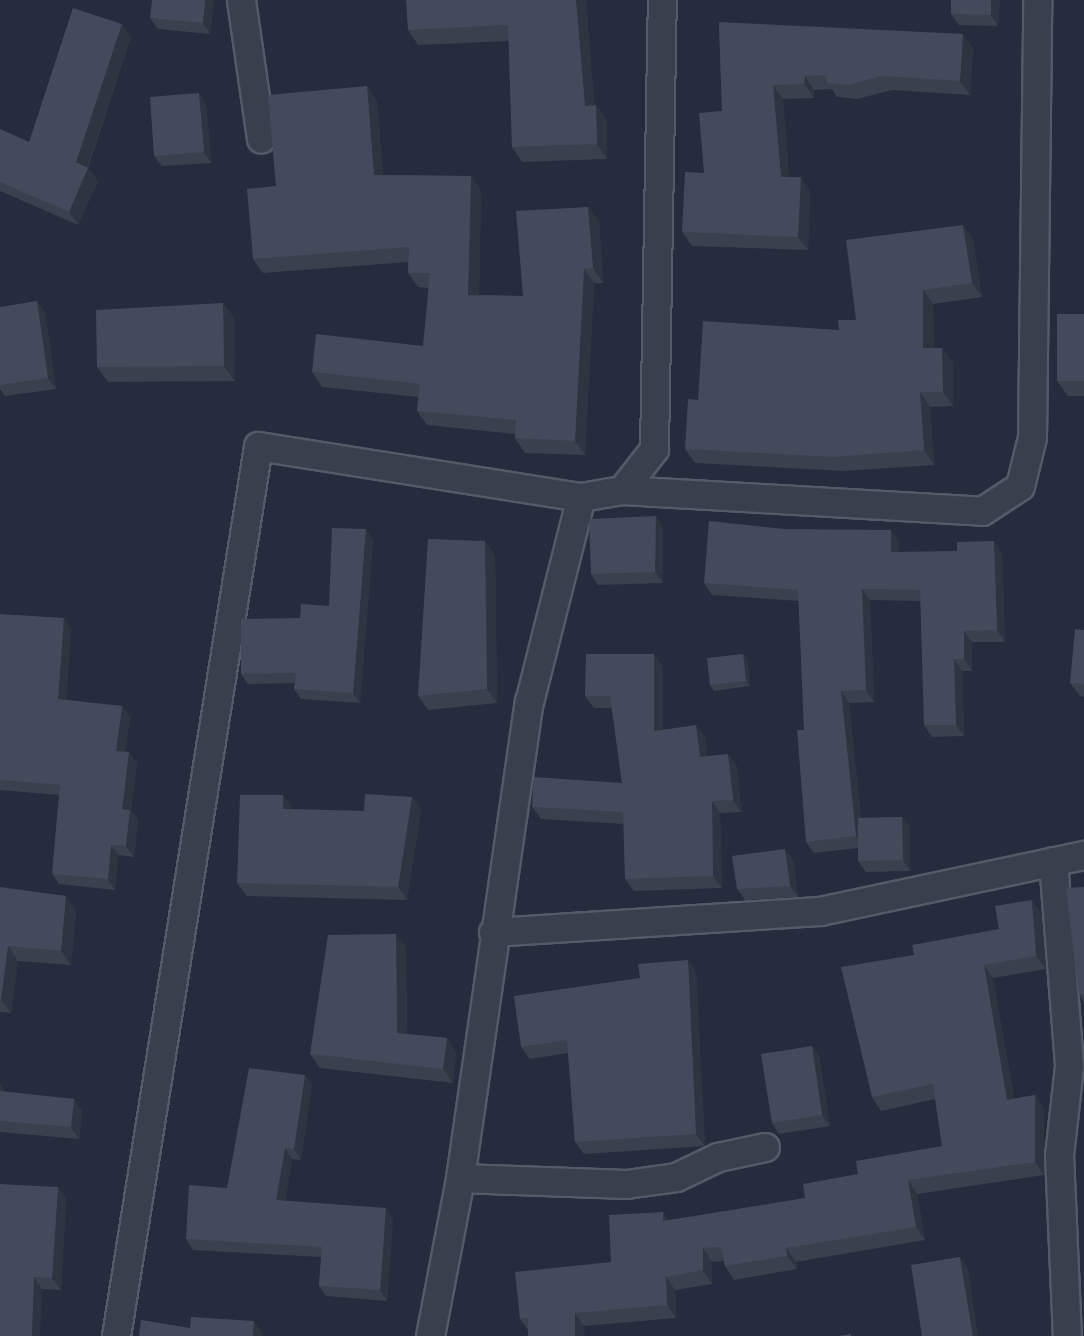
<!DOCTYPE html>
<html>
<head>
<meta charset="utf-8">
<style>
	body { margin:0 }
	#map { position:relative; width:1084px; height:1336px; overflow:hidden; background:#252c3d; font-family:"Work Sans",sans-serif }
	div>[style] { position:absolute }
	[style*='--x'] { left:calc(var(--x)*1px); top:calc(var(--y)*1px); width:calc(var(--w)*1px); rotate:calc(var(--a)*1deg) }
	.roads { filter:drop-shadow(2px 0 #545a68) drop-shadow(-2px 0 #545a68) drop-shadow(0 2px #545a68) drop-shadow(0 -2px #545a68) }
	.street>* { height:27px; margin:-13.5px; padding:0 13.5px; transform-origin:13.5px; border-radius:13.5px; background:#393f4d }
	.wall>* { inset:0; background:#39404e }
	.shaded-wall>* { inset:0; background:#2e3440 }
	.building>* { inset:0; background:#424a5b }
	span { translate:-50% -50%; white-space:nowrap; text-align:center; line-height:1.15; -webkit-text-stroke:4.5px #1e2432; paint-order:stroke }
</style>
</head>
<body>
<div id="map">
	<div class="roads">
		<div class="street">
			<i style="--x:241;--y:0;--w:140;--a:81.8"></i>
			<i style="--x:622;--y:490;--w:361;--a:3.3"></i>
			<i style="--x:982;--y:511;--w:45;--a:-33.3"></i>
			<i style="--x:1020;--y:486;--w:50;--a:-76.2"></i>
			<i style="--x:1032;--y:437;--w:437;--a:-89.3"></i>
			<i style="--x:1053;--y:861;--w:206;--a:85.5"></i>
			<i style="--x:1069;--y:1066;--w:90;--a:96.4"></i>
			<i style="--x:1059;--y:1155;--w:181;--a:87.5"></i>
			<i style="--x:493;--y:932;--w:328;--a:-3.7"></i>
			<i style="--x:820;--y:911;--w:270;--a:-12"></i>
			<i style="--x:460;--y:1178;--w:166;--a:2.1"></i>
			<i style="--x:626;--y:1184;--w:50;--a:-8"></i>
			<i style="--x:676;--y:1177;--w:47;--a:-25.5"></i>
			<i style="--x:718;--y:1157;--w:48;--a:-12"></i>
			<i style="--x:116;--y:1336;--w:901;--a:-80.93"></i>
			<i style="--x:258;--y:446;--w:327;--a:9"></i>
			<i style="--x:430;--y:1336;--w:161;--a:-79.2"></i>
			<i style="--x:460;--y:1178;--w:481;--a:-81.8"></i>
			<i style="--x:529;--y:702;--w:211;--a:-75.8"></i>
			<i style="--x:581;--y:497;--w:42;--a:-9.7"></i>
			<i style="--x:622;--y:490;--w:52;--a:-52"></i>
			<i style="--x:654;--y:449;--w:449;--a:-89"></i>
		</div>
	</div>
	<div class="wall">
		<i style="clip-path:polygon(214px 0,210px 34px,158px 29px,150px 18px)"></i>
		<i style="clip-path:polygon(586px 0,594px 105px,596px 105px,607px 120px,607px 159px,522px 162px,512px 147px,509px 41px,418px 45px,408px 30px)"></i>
		<i style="clip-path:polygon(1000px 0,998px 26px,959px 25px,951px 14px)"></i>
		<i style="clip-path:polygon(719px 22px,973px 48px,970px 95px,892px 90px,857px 99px,837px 97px,832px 89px,814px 90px,814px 98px,783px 99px,789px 177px,810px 191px,808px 250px,692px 246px,682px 232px,704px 173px,722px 111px)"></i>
		<i style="clip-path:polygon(131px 37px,88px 168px,98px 181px,78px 225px,0 191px,0 129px,29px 142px)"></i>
		<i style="clip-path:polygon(367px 86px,377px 101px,383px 175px,471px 176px,481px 191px,479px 295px,523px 296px,599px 221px,603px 283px,594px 283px,585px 455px,525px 453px,515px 438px,515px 434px,427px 425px,417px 411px,418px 397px,322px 387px,312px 372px,423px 346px,429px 288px,418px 287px,408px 273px,408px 262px,263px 273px,253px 259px,276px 186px)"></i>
		<i style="clip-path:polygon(206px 104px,211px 163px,162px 166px,154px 156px)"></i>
		<i style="clip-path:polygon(973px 239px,982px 297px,933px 304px,934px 348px,953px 363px,953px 406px,930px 407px,934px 465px,844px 471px,695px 463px,685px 449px,698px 400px,839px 330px,856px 320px)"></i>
		<i style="clip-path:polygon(223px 303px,234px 318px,235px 381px,108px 382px,97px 367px)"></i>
		<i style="clip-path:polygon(0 307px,45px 312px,56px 389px,5px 396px,0 389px)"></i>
		<i style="clip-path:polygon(1084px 314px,1084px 396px,1068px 396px,1057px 381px)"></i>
		<i style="clip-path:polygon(663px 527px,663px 583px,598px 585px,591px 574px)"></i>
		<i style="clip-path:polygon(373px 539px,360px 703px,301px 699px,294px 689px,295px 683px,248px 684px,241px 674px,300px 618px,329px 606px)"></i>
		<i style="clip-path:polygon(899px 542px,899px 552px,1002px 553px,1005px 642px,972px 642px,972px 671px,962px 671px,964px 736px,932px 737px,924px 725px,921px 601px,870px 600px,874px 702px,849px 703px,861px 818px,902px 817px,910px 827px,910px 871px,866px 872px,858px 861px,858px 848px,814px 853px,806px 842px,804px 730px,799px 601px,712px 595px,704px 583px)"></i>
		<i style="clip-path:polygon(495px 555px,497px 703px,428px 710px,418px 696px)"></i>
		<i style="clip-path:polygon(0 614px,71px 629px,66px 700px,122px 706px,130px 717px,125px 752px,137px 763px,131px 810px,138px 820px,134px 857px,118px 855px,115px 890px,59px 884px,52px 874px,59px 795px,0 790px)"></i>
		<i style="clip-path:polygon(1084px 630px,1084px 697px,1080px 696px,1070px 683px)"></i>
		<i style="clip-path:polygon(743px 654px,747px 659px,750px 686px,714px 691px,710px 685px)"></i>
		<i style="clip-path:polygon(663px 666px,663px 730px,705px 737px,707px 757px,737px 766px,741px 812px,720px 813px,722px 888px,634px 891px,625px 879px,624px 824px,541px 819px,532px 807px,622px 783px,612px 708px,594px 708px,585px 696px)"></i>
		<i style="clip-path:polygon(412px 797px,421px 810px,407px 900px,247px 896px,237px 883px,292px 809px,364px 811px)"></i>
		<i style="clip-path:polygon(793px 859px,798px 897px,745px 900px,737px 889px)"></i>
		<i style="clip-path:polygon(0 887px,76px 910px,71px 965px,18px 961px,11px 1013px,0 1012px)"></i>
		<i style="clip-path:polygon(1084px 887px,1084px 1002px,1079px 995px)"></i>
		<i style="clip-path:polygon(1041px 913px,1046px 969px,993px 978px,1014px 1099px,1035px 1095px,1044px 1108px,1044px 1175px,917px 1194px,925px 1240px,796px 1262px,797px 1269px,734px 1280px,725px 1266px,724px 1261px,712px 1262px,712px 1284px,675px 1290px,676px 1318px,584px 1326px,528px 1330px,520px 1319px,611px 1262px,663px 1212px,669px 1221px,805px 1198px,858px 1174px,942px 1146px,935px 1099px,881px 1111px,872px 1097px,914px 955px,999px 929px)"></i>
		<i style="clip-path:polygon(396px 934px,406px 947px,407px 1034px,447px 1038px,456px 1052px,453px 1083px,320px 1068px,310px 1054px)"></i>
		<i style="clip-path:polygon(688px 960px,696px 972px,705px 1146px,584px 1154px,575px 1142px,568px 1053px,530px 1059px,521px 1047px,640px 978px)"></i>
		<i style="clip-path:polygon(812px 1046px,819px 1056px,830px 1126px,779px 1134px,772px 1123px)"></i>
		<i style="clip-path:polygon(305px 1075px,312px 1085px,301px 1160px,292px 1159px,285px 1201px,393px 1219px,387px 1301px,326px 1296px,319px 1286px,321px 1257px,193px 1250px,186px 1239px,227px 1188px)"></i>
		<i style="clip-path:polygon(0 1083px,4px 1089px,4px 1092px,74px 1099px,82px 1111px,79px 1139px,0 1132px)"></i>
		<i style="clip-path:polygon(58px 1187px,66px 1199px,61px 1290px,42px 1289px,0 1336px)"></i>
	</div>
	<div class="shaded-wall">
		<i style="clip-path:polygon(205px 0,214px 0,210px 34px,203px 23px)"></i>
		<i style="clip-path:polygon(576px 0,586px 0,595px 121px,585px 106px)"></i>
		<i style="clip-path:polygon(991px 0,1000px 0,998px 26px,991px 15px)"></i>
		<i style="clip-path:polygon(122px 24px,131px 37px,85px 174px,88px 168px,98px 181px,78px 225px,69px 212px,76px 162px)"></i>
		<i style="clip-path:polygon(963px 34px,973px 48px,970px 95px,960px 81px)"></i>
		<i style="clip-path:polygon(805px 76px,814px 90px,814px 98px,804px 84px)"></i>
		<i style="clip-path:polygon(773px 85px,783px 99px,790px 190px,781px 177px)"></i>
		<i style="clip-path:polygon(367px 86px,377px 101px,384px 190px,374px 175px)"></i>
		<i style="clip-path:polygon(199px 93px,206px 104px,211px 163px,204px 152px)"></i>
		<i style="clip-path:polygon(596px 105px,607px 120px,607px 159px,597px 144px)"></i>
		<i style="clip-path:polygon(471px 176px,481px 191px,479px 309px,468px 295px)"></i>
		<i style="clip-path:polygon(801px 177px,810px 191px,808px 250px,798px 237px)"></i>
		<i style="clip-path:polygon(588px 207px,599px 221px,603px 283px,593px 268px)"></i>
		<i style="clip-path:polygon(963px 225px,973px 239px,982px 297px,972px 283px)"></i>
		<i style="clip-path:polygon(584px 269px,594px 283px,585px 455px,575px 441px)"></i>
		<i style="clip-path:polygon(923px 290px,933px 304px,934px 363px,923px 348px)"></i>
		<i style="clip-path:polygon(37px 301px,45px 312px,56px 389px,48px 378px)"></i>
		<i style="clip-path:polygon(223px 303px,234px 318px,235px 381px,224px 366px)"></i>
		<i style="clip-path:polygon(942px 348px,953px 363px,953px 406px,943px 392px)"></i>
		<i style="clip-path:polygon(920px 392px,930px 407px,934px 465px,924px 450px)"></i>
		<i style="clip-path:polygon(656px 516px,663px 527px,663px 583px,655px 572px)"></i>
		<i style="clip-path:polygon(366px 529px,373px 539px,360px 703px,353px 693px)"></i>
		<i style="clip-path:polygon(891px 530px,899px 542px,899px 564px,891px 552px)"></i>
		<i style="clip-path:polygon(485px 541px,495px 555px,497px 703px,487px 689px)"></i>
		<i style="clip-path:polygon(994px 541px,1002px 553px,1005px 642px,997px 630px)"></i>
		<i style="clip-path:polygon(862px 589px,870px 600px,874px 702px,866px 690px)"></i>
		<i style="clip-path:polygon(64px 618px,71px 629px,65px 710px,58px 699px)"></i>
		<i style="clip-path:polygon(964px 631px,972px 642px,972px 671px,964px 659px)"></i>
		<i style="clip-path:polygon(654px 654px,663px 666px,663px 744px,654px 731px)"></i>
		<i style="clip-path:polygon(743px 654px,747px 659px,750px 686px,746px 681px)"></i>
		<i style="clip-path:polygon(954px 659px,962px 671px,964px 736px,956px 725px)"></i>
		<i style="clip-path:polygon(841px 691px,849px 703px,864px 847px,856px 836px)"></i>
		<i style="clip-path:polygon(122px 706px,130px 717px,124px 762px,116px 751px)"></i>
		<i style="clip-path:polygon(696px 725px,705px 737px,709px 769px,700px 757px)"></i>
		<i style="clip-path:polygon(129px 752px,137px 763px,131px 810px,138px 820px,134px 857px,126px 846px,122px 809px)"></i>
		<i style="clip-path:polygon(728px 754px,737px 766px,741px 812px,733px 800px)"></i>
		<i style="clip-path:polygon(283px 795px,292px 808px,292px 822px,283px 809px)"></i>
		<i style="clip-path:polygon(412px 797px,421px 810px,407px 900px,398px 887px)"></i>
		<i style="clip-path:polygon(712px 801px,720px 813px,722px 888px,713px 876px)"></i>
		<i style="clip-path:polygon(902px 817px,910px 827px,910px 871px,903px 860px)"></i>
		<i style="clip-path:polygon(111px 845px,118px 855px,115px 890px,108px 879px)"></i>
		<i style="clip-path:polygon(785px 849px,793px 859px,798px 897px,790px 886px)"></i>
		<i style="clip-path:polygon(66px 896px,76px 910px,71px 965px,61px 951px)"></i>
		<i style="clip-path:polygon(1032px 900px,1041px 913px,1046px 969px,1036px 956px)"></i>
		<i style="clip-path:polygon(396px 934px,406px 947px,407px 1046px,397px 1033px)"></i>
		<i style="clip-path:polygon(8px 946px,18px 961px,11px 1013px,1px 999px)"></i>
		<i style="clip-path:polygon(688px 960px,696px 972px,705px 1146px,696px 1134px)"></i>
		<i style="clip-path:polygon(984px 965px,993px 978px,1016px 1113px,1007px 1100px)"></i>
		<i style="clip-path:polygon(447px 1038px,456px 1052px,453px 1083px,443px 1069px)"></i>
		<i style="clip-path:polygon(812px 1046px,819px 1056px,830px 1126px,822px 1115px)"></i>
		<i style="clip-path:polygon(305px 1075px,312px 1085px,301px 1160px,294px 1149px)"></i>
		<i style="clip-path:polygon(0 1083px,4px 1089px,2px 1103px,0 1099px)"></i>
		<i style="clip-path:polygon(1035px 1095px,1044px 1108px,1044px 1175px,1035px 1162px)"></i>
		<i style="clip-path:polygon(74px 1099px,82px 1111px,79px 1139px,71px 1127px)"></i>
		<i style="clip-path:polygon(285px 1148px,292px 1159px,283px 1211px,276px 1200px)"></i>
		<i style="clip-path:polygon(908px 1180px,917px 1194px,925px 1240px,916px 1227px)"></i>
		<i style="clip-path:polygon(58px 1187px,66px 1199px,61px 1290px,52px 1278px)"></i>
		<i style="clip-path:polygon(386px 1208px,393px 1219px,387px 1301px,380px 1290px)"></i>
		<i style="clip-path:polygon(663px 1212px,672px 1226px,663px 1221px)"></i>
		<i style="clip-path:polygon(703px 1248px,712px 1262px,712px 1284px,703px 1270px)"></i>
		<i style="clip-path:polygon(786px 1248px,796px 1262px,797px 1269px,787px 1256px)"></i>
		<i style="clip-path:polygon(960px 1257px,968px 1268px,978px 1336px,973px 1336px)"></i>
		<i style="clip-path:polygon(34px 1277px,42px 1289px,40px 1336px,32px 1336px)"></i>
		<i style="clip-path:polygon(666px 1277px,675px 1290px,676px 1318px,667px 1305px)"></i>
		<i style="clip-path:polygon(575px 1313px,584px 1326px,585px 1336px,575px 1336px)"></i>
		<i style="clip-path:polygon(254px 1321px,263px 1334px,263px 1336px,253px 1336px)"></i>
	</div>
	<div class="building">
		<i style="clip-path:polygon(152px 0,205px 0,203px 23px,150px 18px)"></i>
		<i style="clip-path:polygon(406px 0,576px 0,585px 106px,596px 105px,597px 144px,512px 147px,508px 25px,408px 30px)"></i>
		<i style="clip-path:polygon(951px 0,991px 0,991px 15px,951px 14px)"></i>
		<i style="clip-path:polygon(73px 8px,122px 24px,76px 162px,88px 168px,69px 212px,0 182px,0 129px,29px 142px)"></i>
		<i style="clip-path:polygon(719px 22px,963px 34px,960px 81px,882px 76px,848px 85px,827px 83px,826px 75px,805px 76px,804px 84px,773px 85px,781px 177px,801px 177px,798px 237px,682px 232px,685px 172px,704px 173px,699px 113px,722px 111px)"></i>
		<i style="clip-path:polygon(367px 86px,374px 175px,471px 176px,468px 295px,523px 296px,516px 211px,588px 207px,593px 268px,584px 269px,575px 441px,515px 438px,516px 420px,417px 411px,420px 384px,312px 372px,316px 334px,423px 346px,430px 273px,408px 273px,409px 247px,253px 259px,247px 189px,276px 186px,268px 95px)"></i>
		<i style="clip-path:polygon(199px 93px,204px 152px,154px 156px,150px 97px)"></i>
		<i style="clip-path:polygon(963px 225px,972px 283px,923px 290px,923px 348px,942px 348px,943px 392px,920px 392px,924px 450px,834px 457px,685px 449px,688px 399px,698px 400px,703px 321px,839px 330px,838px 320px,856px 320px,846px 240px)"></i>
		<i style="clip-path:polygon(37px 301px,48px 378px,0 385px,0 307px)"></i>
		<i style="clip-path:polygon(223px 303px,224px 366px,97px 367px,96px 310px)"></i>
		<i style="clip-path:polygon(1057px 314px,1084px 314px,1084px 381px,1057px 381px)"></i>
		<i style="clip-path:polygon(656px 516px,655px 572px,591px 574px,589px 519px)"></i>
		<i style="clip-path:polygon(709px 521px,784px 529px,891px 530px,891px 552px,957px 551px,957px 542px,994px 541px,997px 630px,964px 631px,964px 659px,954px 659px,956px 725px,924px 725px,920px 590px,862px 589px,866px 690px,841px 691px,856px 836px,806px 842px,797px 730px,804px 730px,798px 590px,704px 583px)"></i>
		<i style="clip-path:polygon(332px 528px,366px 529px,353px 693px,294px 689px,296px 673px,241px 674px,241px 619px,300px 618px,301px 604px,329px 606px)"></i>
		<i style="clip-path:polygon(428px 539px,485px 541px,487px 689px,418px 696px)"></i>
		<i style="clip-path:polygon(0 614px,64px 618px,58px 699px,122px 706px,116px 751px,129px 752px,122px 809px,130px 810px,126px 846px,111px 845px,108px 879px,52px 874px,60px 785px,0 780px)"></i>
		<i style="clip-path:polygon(1075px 629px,1084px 630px,1084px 684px,1070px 683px)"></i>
		<i style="clip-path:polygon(586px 654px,654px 654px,654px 731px,696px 725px,700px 757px,728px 754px,733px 800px,712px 801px,713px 876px,625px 879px,623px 812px,532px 807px,534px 777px,622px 783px,610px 696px,585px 696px)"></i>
		<i style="clip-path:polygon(743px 654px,746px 681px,710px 685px,707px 658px)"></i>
		<i style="clip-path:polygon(365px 794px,412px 797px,398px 887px,237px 883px,240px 795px,283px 795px,283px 809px,364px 811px)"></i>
		<i style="clip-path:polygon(902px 817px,903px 860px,858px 861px,858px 818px)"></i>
		<i style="clip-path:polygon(785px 849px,790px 886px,737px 889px,732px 856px)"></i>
		<i style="clip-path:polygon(0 887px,66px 896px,61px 951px,8px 946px,1px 999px,0 999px)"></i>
		<i style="clip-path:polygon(1084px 887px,1084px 994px,1079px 995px,1066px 888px)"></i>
		<i style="clip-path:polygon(1032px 900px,1036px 956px,984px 965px,1007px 1100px,1035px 1095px,1035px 1162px,908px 1180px,916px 1227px,786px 1248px,787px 1256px,725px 1266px,721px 1247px,703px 1248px,703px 1270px,666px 1277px,667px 1305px,575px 1313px,575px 1336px,528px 1336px,528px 1318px,520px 1319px,515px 1272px,611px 1262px,609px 1215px,663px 1212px,663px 1221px,805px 1198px,803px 1184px,858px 1174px,856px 1161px,942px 1146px,933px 1084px,872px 1097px,841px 967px,914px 955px,912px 945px,999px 929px,995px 906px)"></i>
		<i style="clip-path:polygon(396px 934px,397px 1033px,447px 1038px,443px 1069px,310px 1054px,328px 935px)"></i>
		<i style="clip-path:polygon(688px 960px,696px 1134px,575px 1142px,567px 1040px,521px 1047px,514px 996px,640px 978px,638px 964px)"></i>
		<i style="clip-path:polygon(812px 1046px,822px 1115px,772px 1123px,761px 1054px)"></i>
		<i style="clip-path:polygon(249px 1068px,305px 1075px,294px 1149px,285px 1148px,276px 1200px,386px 1208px,380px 1290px,319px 1286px,322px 1247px,186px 1239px,189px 1185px,227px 1188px)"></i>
		<i style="clip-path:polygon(0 1091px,74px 1099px,71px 1127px,0 1121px)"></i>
		<i style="clip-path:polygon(0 1184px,58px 1187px,52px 1278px,34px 1277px,32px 1336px,0 1336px)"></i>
		<i style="clip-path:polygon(960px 1257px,973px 1336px,922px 1336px,911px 1265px)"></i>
		<i style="clip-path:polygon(191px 1317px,254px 1321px,253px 1336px,139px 1336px,141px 1320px,190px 1328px)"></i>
		<i style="clip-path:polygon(851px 1334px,851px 1336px,838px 1336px)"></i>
	</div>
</div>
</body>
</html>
